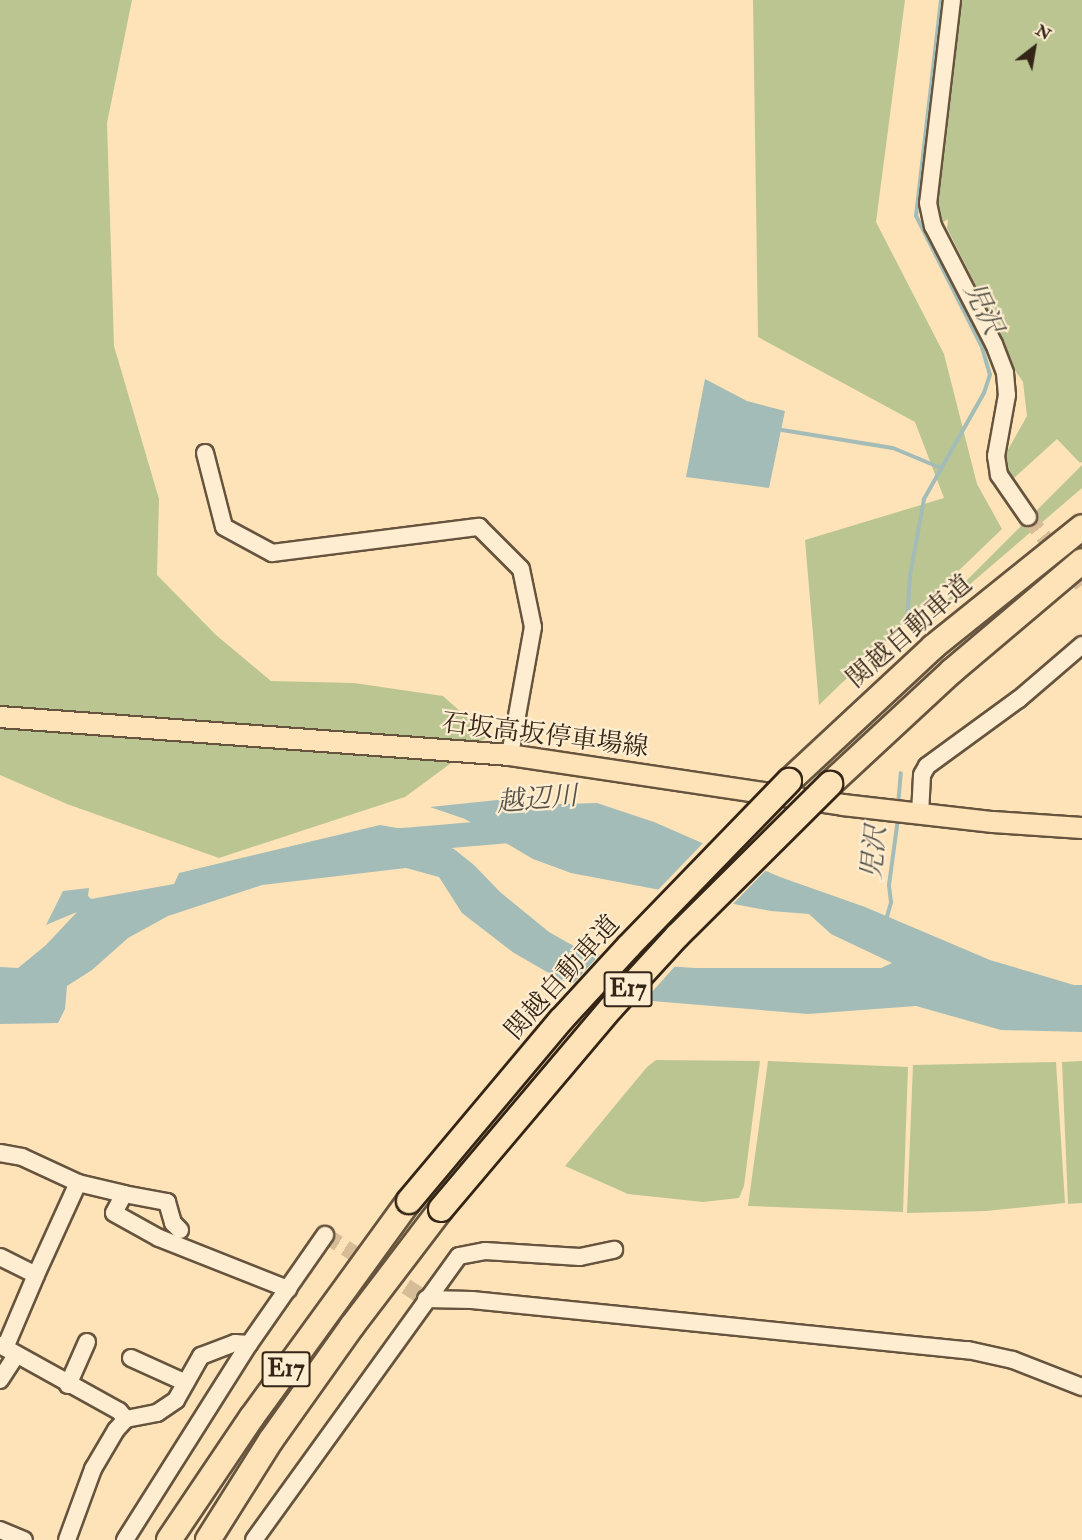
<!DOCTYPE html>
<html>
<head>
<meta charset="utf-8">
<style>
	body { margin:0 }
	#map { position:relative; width:1082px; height:1540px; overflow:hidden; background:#fee3b8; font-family:"IM FELL Double Pica","Noto Serif JP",serif }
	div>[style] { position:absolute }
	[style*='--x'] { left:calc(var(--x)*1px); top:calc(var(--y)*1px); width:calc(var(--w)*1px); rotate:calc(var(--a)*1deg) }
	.green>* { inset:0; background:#bbc592 }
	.water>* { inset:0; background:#a3bcb8 }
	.pier>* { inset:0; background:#fee3b8 }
	.stream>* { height:4px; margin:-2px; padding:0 2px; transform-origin:2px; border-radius:2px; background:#a3bcb8 }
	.river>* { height:24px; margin:-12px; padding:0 12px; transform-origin:12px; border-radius:12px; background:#a3bcb8 }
	.minor-tunnel>* { height:16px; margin-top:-8px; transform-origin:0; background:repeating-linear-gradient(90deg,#d6bd98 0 16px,transparent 0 24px) }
	.roads { filter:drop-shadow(2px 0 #66543e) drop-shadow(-2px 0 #66543e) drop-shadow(0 2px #66543e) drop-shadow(0 -2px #66543e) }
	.minor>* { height:16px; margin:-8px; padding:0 8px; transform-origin:8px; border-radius:8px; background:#feedd1 }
	.major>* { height:20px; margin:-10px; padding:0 10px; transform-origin:10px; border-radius:10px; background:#fee3b8 }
	.highway>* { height:24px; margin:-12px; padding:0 12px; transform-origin:12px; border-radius:12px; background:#fee3b8 }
	.bridges { filter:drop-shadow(2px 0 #342516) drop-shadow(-2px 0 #342516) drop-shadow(0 2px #342516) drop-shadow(0 -2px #342516) }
	.highway-bridge>* { height:24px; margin:-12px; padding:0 12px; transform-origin:12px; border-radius:12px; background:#fee3b8 }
	span { translate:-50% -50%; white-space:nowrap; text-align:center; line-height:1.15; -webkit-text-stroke:4.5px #feedd1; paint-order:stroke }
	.shield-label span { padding:2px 4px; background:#feedd1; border:2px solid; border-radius:4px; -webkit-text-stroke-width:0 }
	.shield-label { font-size:24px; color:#342516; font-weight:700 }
	.street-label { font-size:26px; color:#342516 }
	.water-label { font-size:27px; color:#555247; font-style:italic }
	.north { position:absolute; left:1004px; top:18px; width:60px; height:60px; -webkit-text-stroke:4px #feedd1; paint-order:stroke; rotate:31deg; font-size:16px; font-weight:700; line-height:24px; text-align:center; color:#342516 }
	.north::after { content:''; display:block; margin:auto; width:21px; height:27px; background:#342516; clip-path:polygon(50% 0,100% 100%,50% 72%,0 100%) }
</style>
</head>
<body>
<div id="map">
	<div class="green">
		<i style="clip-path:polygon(0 0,132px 0,107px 123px,114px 346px,159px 499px,157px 575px,216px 635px,271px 681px,354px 683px,443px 696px,488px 736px,405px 797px,219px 858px,67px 804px,0 775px)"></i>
		<i style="clip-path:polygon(753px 0,905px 0,876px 222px,944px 354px,977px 484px,1002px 529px,819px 705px,805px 540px,944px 498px,915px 422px,758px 337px)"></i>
		<i style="clip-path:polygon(959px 0,1082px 0,1082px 462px,1080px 463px,1057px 439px,1012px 480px,1012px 485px,1001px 462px,1027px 416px,1023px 382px,1008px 360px,982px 306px,984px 302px,947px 228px,948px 219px,939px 225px,935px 206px)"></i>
		<i style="clip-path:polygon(1082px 465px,1082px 488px,919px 628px)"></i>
		<i style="clip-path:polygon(656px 1060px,760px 1061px,744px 1186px,739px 1198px,703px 1202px,628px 1194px,565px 1166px,647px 1067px)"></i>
		<i style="clip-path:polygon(768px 1061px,908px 1067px,903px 1212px,748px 1206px)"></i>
		<i style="clip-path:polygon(1082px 1061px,1082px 1203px,1068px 1204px,1062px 1062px)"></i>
		<i style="clip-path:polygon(1056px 1062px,1065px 1203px,986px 1211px,907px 1213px,913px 1065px)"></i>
	</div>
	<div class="water">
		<i style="clip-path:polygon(705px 379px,747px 401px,785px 411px,769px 488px,686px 477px)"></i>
		<i style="clip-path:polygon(497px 800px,526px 805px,597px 803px,654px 822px,780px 877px,865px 907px,990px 960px,1074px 985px,1082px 985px,1082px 1032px,1001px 1030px,916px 1006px,808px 1014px,652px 1001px,561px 980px,514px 953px,462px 913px,439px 877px,406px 868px,262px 885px,168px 916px,128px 938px,92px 970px,67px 986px,65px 1009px,58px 1023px,0 1024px,0 967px,18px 968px,46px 945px,77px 912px,46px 925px,63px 891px,89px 888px,88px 896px,91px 899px,174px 884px,179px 873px,380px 825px,403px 829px,454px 849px,474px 865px,500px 892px,549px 932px,579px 949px,635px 964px,695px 968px,881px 968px,892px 963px,831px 934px,809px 914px,771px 911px,571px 873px,533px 859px,465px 819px,430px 807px)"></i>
	</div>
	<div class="pier">
		<i style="clip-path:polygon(705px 841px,768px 868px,730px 907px,656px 892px)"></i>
		<i style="clip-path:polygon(602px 952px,635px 961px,677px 964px,643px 1002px,571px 986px)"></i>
	</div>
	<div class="stream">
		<i style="--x:782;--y:430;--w:112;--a:9.2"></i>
		<i style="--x:893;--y:448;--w:52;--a:22.6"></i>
		<i style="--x:907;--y:622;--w:46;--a:-86.3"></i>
		<i style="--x:910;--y:576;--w:78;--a:-79.7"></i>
		<i style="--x:924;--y:499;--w:122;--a:-60.5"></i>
		<i style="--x:984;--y:393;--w:19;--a:-72"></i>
		<i style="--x:990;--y:375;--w:29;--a:-106"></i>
		<i style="--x:982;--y:347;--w:147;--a:-116.7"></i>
		<i style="--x:916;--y:216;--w:217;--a:-83.4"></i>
		<i style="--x:898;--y:805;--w:32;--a:-85"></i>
		<i style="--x:886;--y:920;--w:19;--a:-74"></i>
		<i style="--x:891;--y:902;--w:17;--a:-97"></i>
		<i style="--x:889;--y:885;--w:68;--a:-82.3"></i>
	</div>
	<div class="river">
		<i style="--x:391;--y:841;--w:130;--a:-4.8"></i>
	</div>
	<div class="minor-tunnel">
		<i style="--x:1028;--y:517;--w:87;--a:51.5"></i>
		<i style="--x:325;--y:1235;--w:120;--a:32.4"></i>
	</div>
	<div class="roads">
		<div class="minor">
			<i style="--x:952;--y:0;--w:204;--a:96.7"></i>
			<i style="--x:928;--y:203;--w:24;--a:78"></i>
			<i style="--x:933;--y:226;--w:133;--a:62.7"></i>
			<i style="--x:994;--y:344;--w:31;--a:69"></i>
			<i style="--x:1005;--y:373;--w:22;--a:85"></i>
			<i style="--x:1007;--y:395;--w:62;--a:100.2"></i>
			<i style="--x:996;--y:456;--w:19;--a:81"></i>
			<i style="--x:999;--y:475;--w:51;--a:55.4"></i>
			<i style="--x:205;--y:453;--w:76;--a:75.6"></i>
			<i style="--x:224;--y:527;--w:55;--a:28.4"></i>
			<i style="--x:272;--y:553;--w:209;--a:-7.2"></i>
			<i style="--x:479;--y:527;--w:59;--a:45"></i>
			<i style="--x:521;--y:569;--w:59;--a:78.3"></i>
			<i style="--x:533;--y:627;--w:130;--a:100.2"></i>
			<i style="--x:920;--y:814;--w:39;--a:-87"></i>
			<i style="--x:922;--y:775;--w:10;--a:-61"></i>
			<i style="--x:927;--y:766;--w:114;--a:-36.1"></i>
			<i style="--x:1019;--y:699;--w:83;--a:-40.6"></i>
			<i style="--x:0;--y:1153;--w:22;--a:10"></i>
			<i style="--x:22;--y:1157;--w:62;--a:24.9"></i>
			<i style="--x:124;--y:1194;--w:44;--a:10.5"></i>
			<i style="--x:167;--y:1202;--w:22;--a:74"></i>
			<i style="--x:173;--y:1223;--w:10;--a:45"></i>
			<i style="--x:0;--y:1257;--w:40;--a:26.6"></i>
			<i style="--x:36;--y:1275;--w:79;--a:113"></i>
			<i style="--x:36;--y:1275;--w:101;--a:-65.5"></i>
			<i style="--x:78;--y:1183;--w:47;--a:13.4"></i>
			<i style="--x:124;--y:1194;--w:21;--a:118"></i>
			<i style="--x:114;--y:1213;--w:51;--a:29.1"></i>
			<i style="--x:159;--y:1238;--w:139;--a:21.6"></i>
			<i style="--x:426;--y:1299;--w:46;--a:1.2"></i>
			<i style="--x:472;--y:1300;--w:499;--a:5.8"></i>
			<i style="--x:968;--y:1350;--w:46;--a:12.5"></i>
			<i style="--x:1013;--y:1360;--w:74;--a:21.4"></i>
			<i style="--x:0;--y:1345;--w:136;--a:29"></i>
			<i style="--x:119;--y:1411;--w:11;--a:49"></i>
			<i style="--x:131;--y:1358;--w:60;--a:24.4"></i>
			<i style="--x:0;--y:1380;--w:30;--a:-57"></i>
			<i style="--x:68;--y:1385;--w:47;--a:-66.2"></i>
			<i style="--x:0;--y:1530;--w:26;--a:23"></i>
			<i style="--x:67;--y:1540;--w:76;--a:-69.9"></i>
			<i style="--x:93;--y:1469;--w:45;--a:-59.5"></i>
			<i style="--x:116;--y:1430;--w:15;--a:-48"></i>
			<i style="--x:126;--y:1419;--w:32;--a:-11"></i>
			<i style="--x:157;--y:1413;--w:23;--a:-34"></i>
			<i style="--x:176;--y:1400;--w:51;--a:-60.4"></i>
			<i style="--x:201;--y:1356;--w:36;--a:-21"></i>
			<i style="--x:235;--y:1343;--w:14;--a:4"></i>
			<i style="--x:249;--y:1344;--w:133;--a:-55.1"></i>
			<i style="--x:125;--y:1540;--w:232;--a:-57.7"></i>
			<i style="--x:254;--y:1540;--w:350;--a:-54.2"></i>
			<i style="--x:459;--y:1256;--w:26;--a:-11"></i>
			<i style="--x:485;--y:1251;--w:95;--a:3.6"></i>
			<i style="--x:580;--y:1257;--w:35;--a:-12"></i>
		</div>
		<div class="major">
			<i style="--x:0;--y:717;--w:511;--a:4.26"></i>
			<i style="--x:510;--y:755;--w:337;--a:8.5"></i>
			<i style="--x:843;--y:805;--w:151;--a:6.5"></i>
			<i style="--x:993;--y:822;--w:89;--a:3.9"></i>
		</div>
		<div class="highway">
			<i style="--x:789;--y:781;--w:197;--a:-42.9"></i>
			<i style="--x:933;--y:647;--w:191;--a:-38.8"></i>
			<i style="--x:830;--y:784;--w:166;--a:-42.8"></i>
			<i style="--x:952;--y:671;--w:170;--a:-40.2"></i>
			<i style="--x:169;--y:1540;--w:148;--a:-56"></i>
			<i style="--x:252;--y:1417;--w:267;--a:-54"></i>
			<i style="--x:208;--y:1540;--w:118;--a:-57.8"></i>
			<i style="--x:271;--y:1440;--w:140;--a:-54.6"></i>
			<i style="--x:352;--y:1326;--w:147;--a:-52.7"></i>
		</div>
	</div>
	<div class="bridges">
		<div class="highway-bridge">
			<i style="--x:409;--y:1201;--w:236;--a:-50"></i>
			<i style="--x:561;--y:1020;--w:100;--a:-47.4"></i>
			<i style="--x:629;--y:946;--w:230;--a:-45.9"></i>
			<i style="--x:441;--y:1209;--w:263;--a:-49.8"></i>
			<i style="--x:611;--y:1008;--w:98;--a:-47.5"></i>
			<i style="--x:677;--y:936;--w:216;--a:-44.8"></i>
		</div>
	</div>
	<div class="shield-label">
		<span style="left:628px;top:989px">E17</span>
		<span style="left:286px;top:1369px">E17</span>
	</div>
	<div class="street-label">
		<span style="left:910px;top:632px;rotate:-41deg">関越自動車道</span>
		<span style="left:545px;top:736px;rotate:7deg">石坂高坂停車場線</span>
		<span style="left:563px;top:978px;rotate:-48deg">関越自動車道</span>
	</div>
	<div class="water-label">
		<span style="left:983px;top:308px;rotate:64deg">児沢</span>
		<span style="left:537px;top:799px;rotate:-5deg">越辺川</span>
		<span style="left:874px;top:853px;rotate:-85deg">児沢</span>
	</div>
	<div class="north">N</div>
</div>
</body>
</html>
